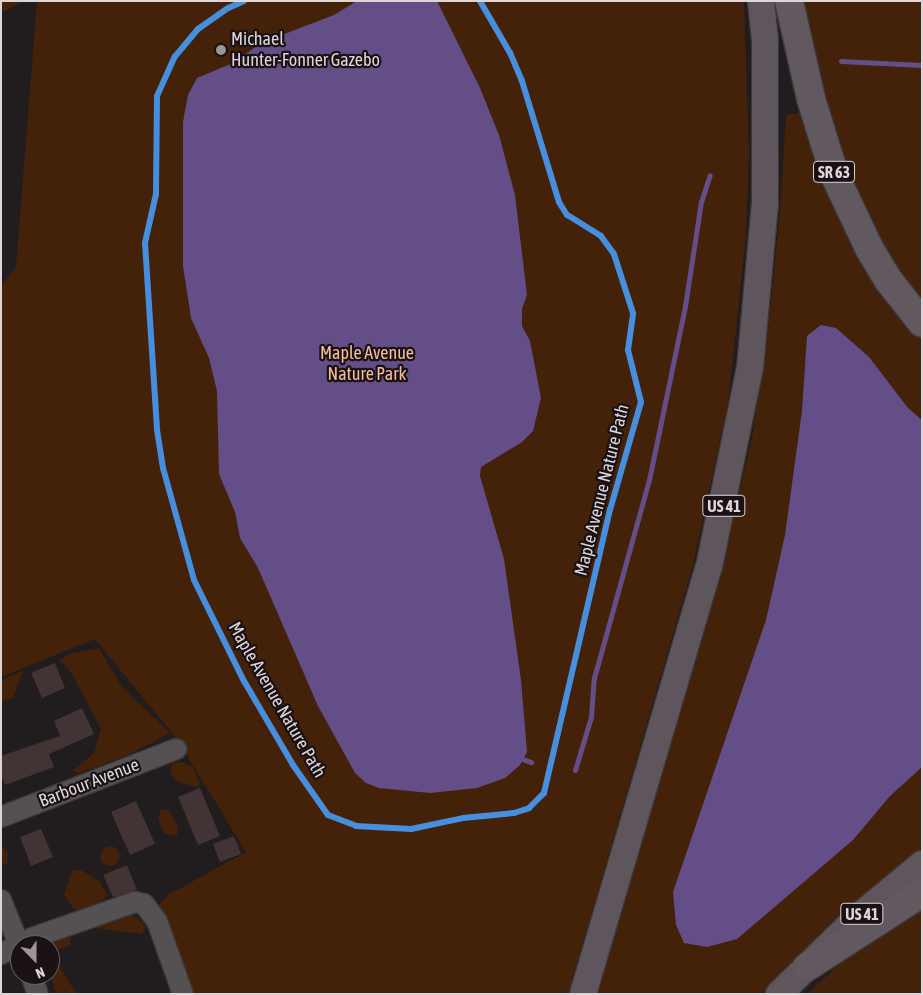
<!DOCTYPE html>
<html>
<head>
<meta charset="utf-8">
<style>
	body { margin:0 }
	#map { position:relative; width:923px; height:995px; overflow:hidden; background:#211c1e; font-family:"Asap Condensed",sans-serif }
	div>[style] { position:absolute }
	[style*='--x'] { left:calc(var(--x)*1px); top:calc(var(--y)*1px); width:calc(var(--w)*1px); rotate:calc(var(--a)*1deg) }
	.green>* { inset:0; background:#442209 }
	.round { border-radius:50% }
	.water>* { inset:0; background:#634e88 }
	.stream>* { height:5px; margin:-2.5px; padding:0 2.5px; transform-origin:2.5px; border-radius:2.5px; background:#634e88 }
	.building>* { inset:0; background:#423334 }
	.roads { filter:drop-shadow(1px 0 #3c383a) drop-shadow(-1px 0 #3c383a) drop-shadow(0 1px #3c383a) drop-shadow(0 -1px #3c383a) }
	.minor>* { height:20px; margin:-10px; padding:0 10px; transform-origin:10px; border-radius:10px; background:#555152 }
	.major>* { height:26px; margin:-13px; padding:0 13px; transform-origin:13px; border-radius:13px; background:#5e565c }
	.highway>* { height:28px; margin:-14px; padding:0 14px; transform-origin:14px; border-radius:14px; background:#625860 }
	.cycleway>* { height:6px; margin:-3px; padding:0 3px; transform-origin:3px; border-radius:3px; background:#468fdf }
	.dots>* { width:14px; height:14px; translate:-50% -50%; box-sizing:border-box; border:2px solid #1a1114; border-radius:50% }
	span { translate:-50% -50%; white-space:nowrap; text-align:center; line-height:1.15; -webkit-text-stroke:4.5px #1a1114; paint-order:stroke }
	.shield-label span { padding:1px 4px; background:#1a1114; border:1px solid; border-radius:4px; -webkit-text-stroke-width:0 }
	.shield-label { font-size:16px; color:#ddd6d8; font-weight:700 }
	.poi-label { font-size:18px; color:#ddd6d8 }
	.left { translate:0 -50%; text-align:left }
	.park-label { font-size:18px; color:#f4bd9b }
	.street-label { font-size:18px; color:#ddd6d8 }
	.frame { position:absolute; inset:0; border:2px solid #ddd6d8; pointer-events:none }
	.north { position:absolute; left:10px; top:935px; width:50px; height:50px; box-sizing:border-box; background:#1a1114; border:1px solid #686062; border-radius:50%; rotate:158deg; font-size:14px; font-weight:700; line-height:20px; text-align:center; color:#ddd6d8 }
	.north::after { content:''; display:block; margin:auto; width:18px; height:22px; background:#9b9597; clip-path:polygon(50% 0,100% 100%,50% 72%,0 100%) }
</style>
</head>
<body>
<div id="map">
	<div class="green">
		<i style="clip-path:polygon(1px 1px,24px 1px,1px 13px)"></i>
		<i style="clip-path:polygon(37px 1px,744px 1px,749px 153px,746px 236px,728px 404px,693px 565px,568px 994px,186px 994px,155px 910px,168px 895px,246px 852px,176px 738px,95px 639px,1px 677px,1px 286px,16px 267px)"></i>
		<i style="clip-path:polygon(803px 1px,922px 1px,922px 306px,896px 272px,844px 172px,825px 113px)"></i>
		<i style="clip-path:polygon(804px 112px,890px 300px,922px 339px,922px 857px,765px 994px,596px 994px,727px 545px,752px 438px,768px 330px,780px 212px,786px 115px)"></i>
		<i style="clip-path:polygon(99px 648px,122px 687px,170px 733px,128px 755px,79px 773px,72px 771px,94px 753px,101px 729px,73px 676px,64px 664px,58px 661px,69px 654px)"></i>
		<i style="clip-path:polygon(23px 671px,13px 698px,1px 702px,1px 680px)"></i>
		<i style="clip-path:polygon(182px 762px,193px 767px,200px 784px,196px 787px,178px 782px,170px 773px,172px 763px)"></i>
		<i style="clip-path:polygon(161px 808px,170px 811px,178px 828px,177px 836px,165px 834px,158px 819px)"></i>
		<i style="clip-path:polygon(1px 844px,8px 854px,7px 864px,1px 865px)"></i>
		<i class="round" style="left:100px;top:846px;width:20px;height:20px"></i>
		<i style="clip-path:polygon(81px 870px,100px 882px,107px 896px,94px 907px,75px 910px,64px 895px,72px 871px)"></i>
		<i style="clip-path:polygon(922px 901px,922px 994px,807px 994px,845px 959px)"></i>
		<i style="clip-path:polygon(120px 913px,136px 917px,146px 926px,142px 934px,96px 928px)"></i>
		<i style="clip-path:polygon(71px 937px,70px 945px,50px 953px,50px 945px,38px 945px)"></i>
		<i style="clip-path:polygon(57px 962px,72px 987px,78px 994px,56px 994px,51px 977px,53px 965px)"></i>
	</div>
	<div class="water">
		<i style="clip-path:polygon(357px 1px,437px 1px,480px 88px,499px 135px,515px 195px,527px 295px,522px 309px,522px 326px,530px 341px,541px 398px,533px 431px,522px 442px,481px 467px,480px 476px,504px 559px,521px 680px,527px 752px,520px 765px,505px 778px,477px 788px,430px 793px,379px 788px,366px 783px,355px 773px,318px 706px,258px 568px,240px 538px,235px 512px,219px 474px,217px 391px,209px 358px,191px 318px,183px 266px,183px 122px,188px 95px,197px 78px,233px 63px,261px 43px,334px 15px)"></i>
		<i style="clip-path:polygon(821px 325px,836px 328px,869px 357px,908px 408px,922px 420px,922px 767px,890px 796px,853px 840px,737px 939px,707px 947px,684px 943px,676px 925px,673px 892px,766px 620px,785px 535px,802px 411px,807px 336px)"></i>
	</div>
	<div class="stream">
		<i style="--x:841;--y:61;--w:81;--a:2.8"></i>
		<i style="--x:517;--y:757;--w:15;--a:20"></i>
		<i style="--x:575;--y:770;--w:55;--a:-73.2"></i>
		<i style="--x:591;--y:717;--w:39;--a:-86"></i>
		<i style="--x:594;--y:678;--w:205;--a:-74.5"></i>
		<i style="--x:649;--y:480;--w:178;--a:-78.3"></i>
		<i style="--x:685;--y:306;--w:105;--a:-81.3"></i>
		<i style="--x:701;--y:202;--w:28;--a:-72"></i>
	</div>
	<div class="building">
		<i style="clip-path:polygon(55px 663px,65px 688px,42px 698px,31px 673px)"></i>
		<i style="clip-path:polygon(82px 708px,94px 734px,49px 754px,54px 767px,5px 785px,1px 774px,1px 756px,60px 736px,54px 721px)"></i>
		<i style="clip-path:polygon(200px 788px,220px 836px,198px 845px,178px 797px)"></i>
		<i style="clip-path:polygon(136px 801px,155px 844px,130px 855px,111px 812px)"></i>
		<i style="clip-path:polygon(41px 829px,53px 857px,31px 866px,20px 837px)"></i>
		<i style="clip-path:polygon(234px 836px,241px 854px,220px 862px,213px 844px)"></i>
		<i style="clip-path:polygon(127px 865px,137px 890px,113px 897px,103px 875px)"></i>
	</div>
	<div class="roads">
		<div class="minor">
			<i style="--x:1;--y:817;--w:188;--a:-21.2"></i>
			<i style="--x:1;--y:900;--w:51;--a:68"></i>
			<i style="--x:1;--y:954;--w:35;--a:-27"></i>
			<i style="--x:32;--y:938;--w:109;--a:-19.3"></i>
			<i style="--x:135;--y:902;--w:9;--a:13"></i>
			<i style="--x:144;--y:904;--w:21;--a:53"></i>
			<i style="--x:157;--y:921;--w:77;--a:70.4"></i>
			<i style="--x:31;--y:975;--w:20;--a:70"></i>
		</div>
		<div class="major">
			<i style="--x:583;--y:994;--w:445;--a:-73.6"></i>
			<i style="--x:709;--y:567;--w:203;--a:-78.4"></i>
			<i style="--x:750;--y:368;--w:167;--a:-84.8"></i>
			<i style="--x:765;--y:202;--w:162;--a:-90"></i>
			<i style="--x:765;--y:40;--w:39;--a:-96"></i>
			<i style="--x:779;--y:994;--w:109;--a:-44.3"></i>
			<i style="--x:857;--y:918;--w:85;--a:-39.7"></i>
		</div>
		<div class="highway">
			<i style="--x:789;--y:1;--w:100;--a:77.3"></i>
			<i style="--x:811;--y:99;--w:81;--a:72.7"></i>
			<i style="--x:835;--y:176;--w:80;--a:64.7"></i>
			<i style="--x:869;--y:248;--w:39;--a:59"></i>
			<i style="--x:889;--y:281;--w:53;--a:51.8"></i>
			<i style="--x:807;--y:967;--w:137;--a:-32.8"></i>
		</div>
	</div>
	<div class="cycleway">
		<i style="--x:244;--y:1;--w:17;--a:156"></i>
		<i style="--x:228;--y:8;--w:37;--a:145"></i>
		<i style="--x:198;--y:29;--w:35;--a:130"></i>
		<i style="--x:175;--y:56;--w:44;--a:114.2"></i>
		<i style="--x:157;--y:96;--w:98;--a:90.6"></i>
		<i style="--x:156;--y:194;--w:50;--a:102.7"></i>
		<i style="--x:145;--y:243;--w:187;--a:86.3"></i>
		<i style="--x:157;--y:430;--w:38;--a:81"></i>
		<i style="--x:163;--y:468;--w:116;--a:74.5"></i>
		<i style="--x:194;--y:580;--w:113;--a:63.7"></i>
		<i style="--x:244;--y:681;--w:97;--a:59.7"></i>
		<i style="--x:293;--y:765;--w:61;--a:55"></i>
		<i style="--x:328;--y:815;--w:30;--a:21"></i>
		<i style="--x:356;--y:826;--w:55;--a:3.1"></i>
		<i style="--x:411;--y:829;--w:53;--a:-11.9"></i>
		<i style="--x:463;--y:818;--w:51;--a:-5.6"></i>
		<i style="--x:514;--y:813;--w:16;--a:-18"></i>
		<i style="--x:529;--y:808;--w:21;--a:-45"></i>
		<i style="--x:544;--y:793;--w:291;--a:-76.9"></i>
		<i style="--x:610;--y:510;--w:112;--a:-74"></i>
		<i style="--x:641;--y:402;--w:54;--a:-104"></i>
		<i style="--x:628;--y:350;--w:37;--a:-82"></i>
		<i style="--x:633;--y:313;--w:62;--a:-107.9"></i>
		<i style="--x:614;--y:254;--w:22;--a:-126"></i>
		<i style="--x:601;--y:236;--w:40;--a:-148"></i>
		<i style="--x:567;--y:215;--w:15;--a:-122"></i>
		<i style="--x:559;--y:202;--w:127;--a:-107"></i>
		<i style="--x:522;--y:81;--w:30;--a:-113"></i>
		<i style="--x:510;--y:53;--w:60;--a:-120"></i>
	</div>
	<div class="dots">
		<i style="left:221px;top:50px;background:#9b9597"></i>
	</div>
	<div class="shield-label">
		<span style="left:834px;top:172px">SR 63</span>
		<span style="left:724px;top:506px">US 41</span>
		<span style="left:862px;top:914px">US 41</span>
	</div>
	<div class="poi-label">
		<span class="left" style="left:231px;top:50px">Michael<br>Hunter-Fonner Gazebo</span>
	</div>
	<div class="park-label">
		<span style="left:367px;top:364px">Maple Avenue<br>Nature Park</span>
	</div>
	<div class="street-label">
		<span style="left:602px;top:490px;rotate:-76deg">Maple Avenue Nature Path</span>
		<span style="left:277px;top:700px;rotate:60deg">Maple Avenue Nature Path</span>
		<span style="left:89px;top:783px;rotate:-21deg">Barbour Avenue</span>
	</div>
	<div class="frame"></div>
	<div class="north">N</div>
</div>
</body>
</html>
